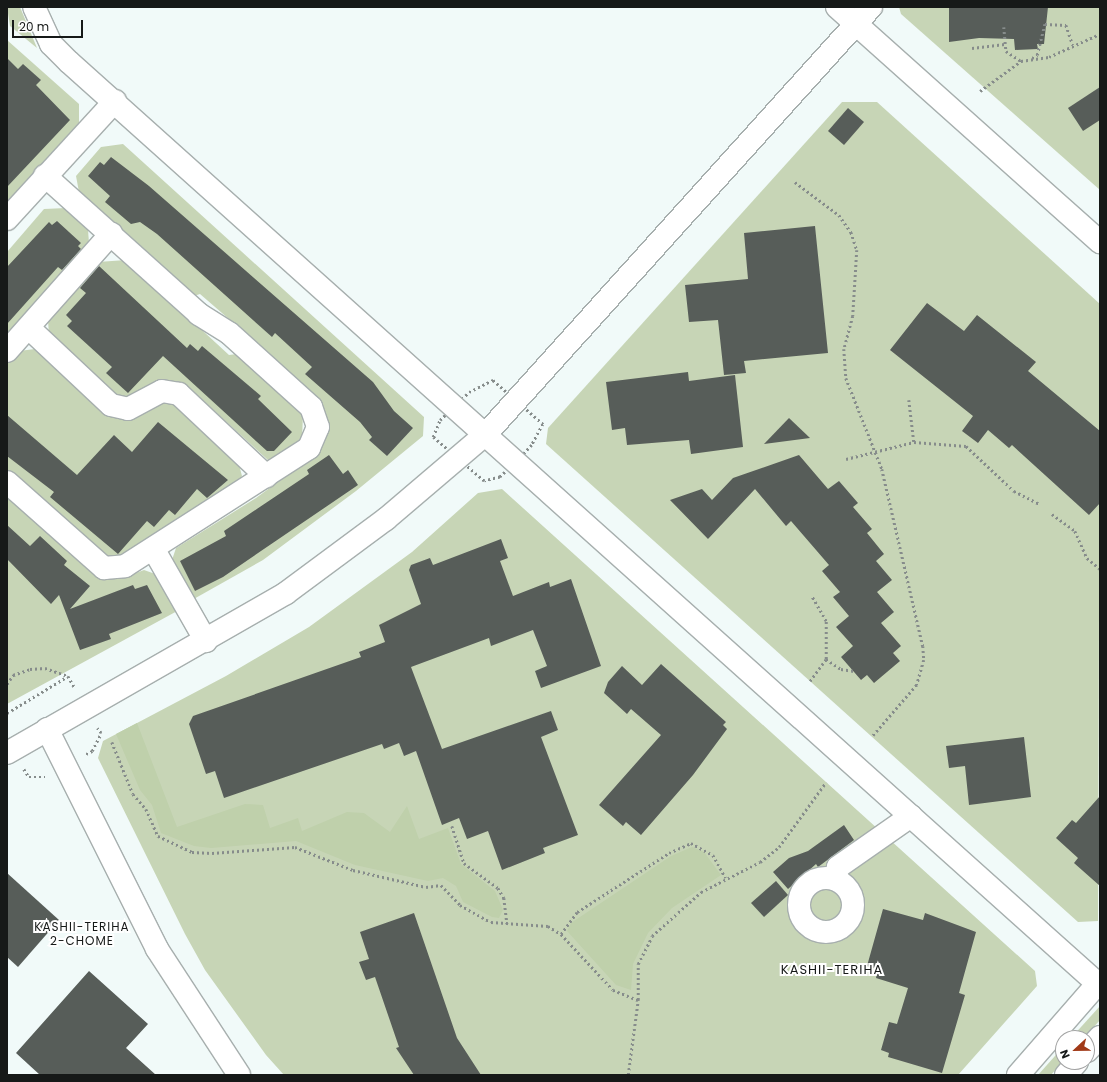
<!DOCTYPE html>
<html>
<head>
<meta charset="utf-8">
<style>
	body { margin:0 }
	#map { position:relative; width:1107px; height:1082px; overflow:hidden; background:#f1faf9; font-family:Poppins,sans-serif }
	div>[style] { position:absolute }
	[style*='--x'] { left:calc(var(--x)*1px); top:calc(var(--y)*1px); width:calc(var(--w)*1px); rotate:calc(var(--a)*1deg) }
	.green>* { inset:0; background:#c7d5b6 }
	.forest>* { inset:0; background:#bfd0ab }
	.building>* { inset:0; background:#575d59 }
	.path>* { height:2.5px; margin-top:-1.25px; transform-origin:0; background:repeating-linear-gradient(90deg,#868c8b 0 2px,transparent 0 5px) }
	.roads { filter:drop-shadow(1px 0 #a7afae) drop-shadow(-1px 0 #a7afae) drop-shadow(0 1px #a7afae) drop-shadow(0 -1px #a7afae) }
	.minor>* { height:22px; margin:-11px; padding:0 11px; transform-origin:11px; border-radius:11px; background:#fff }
	.minor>.ring { margin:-11px; padding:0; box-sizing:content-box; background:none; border:22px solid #fff; border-radius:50% }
	span { translate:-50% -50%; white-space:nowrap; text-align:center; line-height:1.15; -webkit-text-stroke:4px #fff; paint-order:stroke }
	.neighbourhood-label { font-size:12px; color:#161918; letter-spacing:1px }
	.quarter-label { font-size:13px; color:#161918; letter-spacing:1px }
	.frame { position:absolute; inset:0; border:8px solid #161918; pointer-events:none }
	.north { position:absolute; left:1055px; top:1030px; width:40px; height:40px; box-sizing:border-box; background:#fff; border:1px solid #a2a3a3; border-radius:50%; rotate:248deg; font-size:11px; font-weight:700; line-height:16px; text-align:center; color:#161918 }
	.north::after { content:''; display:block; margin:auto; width:14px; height:18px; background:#a13a18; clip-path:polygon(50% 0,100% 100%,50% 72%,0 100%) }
	.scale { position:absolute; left:12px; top:20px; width:71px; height:18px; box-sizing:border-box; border:2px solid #161918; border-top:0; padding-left:5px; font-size:12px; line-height:14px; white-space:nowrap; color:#161918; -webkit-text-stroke:3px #fff; paint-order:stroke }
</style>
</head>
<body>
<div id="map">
	<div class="green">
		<i style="clip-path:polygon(7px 7px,20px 7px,37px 48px,10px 26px)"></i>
		<i style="clip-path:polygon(899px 7px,1100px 7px,1100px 190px,901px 14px)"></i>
		<i style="clip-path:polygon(7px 40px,79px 104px,79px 123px,7px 203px)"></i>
		<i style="clip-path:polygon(842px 102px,877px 102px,1100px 304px,1098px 921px,1078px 922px,546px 444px,548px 428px)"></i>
		<i style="clip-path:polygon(123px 144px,424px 417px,423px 436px,356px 491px,263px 560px,192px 600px,172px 560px,176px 548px,256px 498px,316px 454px,325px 437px,237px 326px,200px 294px,194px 296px,79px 192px,76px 176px,101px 147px)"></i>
		<i style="clip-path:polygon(66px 208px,88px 229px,89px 244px,7px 334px,7px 252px,44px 209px)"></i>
		<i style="clip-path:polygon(126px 260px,229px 355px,237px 354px,303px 412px,302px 442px,269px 461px,186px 385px,163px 379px,128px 398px,117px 398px,49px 336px,48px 320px,98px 262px)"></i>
		<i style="clip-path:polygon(35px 349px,104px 411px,120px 419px,128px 420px,161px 403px,173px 402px,238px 461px,242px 476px,234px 488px,117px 561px,101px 558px,7px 471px,7px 362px,19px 351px)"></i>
		<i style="clip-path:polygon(502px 489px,1035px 971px,1037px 986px,958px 1075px,284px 1075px,266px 1055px,205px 970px,185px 934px,98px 758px,103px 741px,226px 676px,309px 627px,412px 552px,478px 493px)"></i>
		<i style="clip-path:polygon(7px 497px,94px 575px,120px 579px,144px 570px,158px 575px,179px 610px,7px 704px)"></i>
		<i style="clip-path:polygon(1100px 1006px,1100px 1020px,1084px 1038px,1071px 1038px)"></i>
		<i style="clip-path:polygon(1063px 1047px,1063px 1061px,1051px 1075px,1038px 1075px)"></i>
	</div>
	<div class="forest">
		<i style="clip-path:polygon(137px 723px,177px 827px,245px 804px,263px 805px,270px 828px,298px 818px,302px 831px,347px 812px,364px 813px,390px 832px,407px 806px,419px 839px,448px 828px,461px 864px,495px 891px,503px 910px,499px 918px,492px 917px,463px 902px,456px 886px,443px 878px,428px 881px,355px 865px,296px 841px,211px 848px,194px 846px,161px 833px,152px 805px,140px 790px,116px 734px)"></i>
		<i style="clip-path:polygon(692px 847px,704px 852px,721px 875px,672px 908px,648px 933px,633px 964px,631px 990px,616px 985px,567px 931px,571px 923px,671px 856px)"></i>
	</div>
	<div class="building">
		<i style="clip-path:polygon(949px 7px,1048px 7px,1044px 44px,1037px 44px,1038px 49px,1015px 50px,1014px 39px,979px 38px,949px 42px)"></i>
		<i style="clip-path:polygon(7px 58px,18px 69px,23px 64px,41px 80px,36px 85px,70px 120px,7px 187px)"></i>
		<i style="clip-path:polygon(1100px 87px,1100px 120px,1083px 131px,1068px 108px)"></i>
		<i style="clip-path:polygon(848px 108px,864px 122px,844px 145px,828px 131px)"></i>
		<i style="clip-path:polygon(111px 157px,149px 186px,373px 382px,394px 411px,413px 428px,387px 456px,369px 440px,372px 437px,360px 422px,305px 374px,312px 367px,275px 333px,272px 337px,157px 234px,140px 222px,131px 224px,105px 202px,110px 196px,88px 176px,100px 162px,104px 165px)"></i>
		<i style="clip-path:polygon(57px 221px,81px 243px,78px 246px,81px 249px,62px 270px,58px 267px,7px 324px,7px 267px,49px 222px,52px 225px)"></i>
		<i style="clip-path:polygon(815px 226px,828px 353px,744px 361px,746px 373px,724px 375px,718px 320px,689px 322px,685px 285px,748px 279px,744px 233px)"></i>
		<i style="clip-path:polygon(99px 266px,187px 348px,190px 344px,198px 351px,202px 346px,261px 396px,258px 399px,292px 432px,274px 451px,267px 451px,163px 356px,128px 393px,106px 373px,112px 367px,67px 326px,72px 321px,66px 315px,86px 293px,80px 288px)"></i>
		<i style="clip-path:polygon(927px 303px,964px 331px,977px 315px,1036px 362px,1028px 371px,1100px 431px,1100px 503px,1089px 515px,1012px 445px,1009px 448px,988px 430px,978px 443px,962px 431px,973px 416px,890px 350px)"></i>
		<i style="clip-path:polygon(688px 372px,689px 381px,735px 375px,743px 447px,691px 454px,689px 440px,627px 445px,625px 428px,612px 430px,606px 382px)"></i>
		<i style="clip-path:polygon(7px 415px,77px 475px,114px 435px,132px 452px,158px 422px,228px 480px,207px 498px,197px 489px,175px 515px,169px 510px,154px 527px,147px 521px,118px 554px,50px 497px,54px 492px,7px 456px)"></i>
		<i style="clip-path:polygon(789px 418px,810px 438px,764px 444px)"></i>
		<i style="clip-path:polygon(329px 455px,343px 474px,348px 470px,358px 485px,223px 577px,195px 591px,180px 561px,226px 536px,224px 531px,309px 474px,307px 470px)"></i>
		<i style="clip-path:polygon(799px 455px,828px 489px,839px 481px,858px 503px,853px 507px,872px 529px,867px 533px,884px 554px,876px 561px,892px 580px,877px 592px,894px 612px,881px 623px,901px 646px,893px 653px,900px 661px,874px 683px,867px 675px,861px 680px,841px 657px,853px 646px,836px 627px,849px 616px,833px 597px,840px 592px,822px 571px,829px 565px,791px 521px,786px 526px,755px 489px,708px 539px,670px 500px,702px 489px,712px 500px,733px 478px)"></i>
		<i style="clip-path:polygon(7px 525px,30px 546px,40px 536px,67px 561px,64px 565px,90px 586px,70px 609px,133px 585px,135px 589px,147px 585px,162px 613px,109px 634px,111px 639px,80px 650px,59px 595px,51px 604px,7px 559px)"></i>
		<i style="clip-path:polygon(501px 539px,508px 558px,500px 561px,513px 596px,549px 582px,550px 587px,571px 579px,601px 666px,541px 688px,535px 671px,547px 666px,533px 630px,491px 646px,489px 638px,411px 667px,442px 749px,551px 711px,558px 730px,541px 737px,578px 835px,543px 848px,545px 853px,502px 870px,488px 831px,467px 839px,459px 818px,442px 825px,416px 751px,404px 756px,399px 743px,384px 749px,382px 744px,224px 798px,215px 771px,206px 774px,189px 724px,193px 716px,361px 657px,359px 652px,385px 642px,379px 625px,421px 604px,409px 570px,411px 565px,430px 558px,433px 565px)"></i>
		<i style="clip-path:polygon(661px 664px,726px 722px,723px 725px,727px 729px,693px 775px,641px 835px,626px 822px,623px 826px,599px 805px,661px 735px,631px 709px,627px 714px,604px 693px,608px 682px,622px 666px,642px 685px)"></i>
		<i style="clip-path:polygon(1024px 737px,1031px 797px,969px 805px,965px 766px,949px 768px,946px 746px)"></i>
		<i style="clip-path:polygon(1100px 796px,1100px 886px,1074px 863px,1078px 858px,1056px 838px,1072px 820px,1076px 823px)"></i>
		<i style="clip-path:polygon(844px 825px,854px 840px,818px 867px,816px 864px,788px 889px,773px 872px,789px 858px,808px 851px)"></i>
		<i style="clip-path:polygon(7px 873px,59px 920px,18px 967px,7px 957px)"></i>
		<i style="clip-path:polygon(776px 881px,788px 895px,764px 917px,751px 903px)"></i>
		<i style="clip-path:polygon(883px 909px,923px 920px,925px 913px,976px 932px,959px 993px,965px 995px,942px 1073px,888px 1057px,889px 1053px,881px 1050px,889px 1022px,897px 1024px,908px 988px,876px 978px,878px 969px,867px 966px)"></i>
		<i style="clip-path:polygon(414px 913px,457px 1038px,481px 1075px,414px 1075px,396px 1048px,399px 1047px,375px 977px,366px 980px,359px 962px,369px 959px,360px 932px)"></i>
		<i style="clip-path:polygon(89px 971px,148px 1024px,126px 1048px,156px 1075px,40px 1075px,16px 1053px)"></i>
	</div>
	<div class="path">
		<i style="--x:1004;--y:27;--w:24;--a:85"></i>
		<i style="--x:1006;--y:51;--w:18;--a:34"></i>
		<i style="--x:972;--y:48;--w:33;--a:-7"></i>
		<i style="--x:1032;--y:58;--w:6;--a:-31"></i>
		<i style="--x:1037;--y:55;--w:32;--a:-76"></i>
		<i style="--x:1045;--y:24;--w:21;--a:3"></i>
		<i style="--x:1066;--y:25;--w:21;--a:71"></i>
		<i style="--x:980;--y:91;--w:51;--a:-36.2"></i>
		<i style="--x:1021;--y:61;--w:28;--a:-8"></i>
		<i style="--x:1049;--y:57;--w:56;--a:-24.3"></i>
		<i style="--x:795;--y:182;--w:55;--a:36.9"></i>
		<i style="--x:839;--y:215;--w:21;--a:55"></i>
		<i style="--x:851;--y:232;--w:19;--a:72"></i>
		<i style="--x:857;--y:250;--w:66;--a:93.5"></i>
		<i style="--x:853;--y:316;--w:34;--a:105"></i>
		<i style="--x:844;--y:349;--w:29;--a:86"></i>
		<i style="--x:846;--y:378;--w:98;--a:68.4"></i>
		<i style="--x:882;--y:469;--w:182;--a:77"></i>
		<i style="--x:923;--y:646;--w:14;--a:86"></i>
		<i style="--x:924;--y:660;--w:26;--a:106"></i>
		<i style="--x:917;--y:685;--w:69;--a:130.9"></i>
		<i style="--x:493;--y:380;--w:67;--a:41.3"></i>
		<i style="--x:543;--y:424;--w:24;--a:118"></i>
		<i style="--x:532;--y:445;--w:23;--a:133"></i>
		<i style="--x:516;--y:462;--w:22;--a:137"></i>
		<i style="--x:500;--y:477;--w:16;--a:166"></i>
		<i style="--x:484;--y:481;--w:67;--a:-139.2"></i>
		<i style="--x:433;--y:437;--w:18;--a:-68"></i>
		<i style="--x:440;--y:420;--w:40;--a:-44"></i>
		<i style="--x:469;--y:392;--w:27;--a:-27"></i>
		<i style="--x:909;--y:400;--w:42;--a:83.2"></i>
		<i style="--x:846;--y:459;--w:70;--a:-14"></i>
		<i style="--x:914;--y:442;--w:52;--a:4.4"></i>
		<i style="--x:966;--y:446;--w:66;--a:43.2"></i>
		<i style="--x:1014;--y:491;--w:29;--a:27"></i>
		<i style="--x:1052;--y:514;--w:29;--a:36"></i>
		<i style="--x:1075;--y:531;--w:30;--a:66"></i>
		<i style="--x:1087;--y:558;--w:17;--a:40"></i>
		<i style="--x:826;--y:659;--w:18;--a:34"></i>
		<i style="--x:841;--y:669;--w:13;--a:9"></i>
		<i style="--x:810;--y:681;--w:27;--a:-54"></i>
		<i style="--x:826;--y:659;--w:38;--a:-90"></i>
		<i style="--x:826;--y:621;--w:28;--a:-120"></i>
		<i style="--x:7;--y:684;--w:11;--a:-56"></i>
		<i style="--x:13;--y:675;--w:18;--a:-19"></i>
		<i style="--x:30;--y:669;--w:15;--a:-4"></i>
		<i style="--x:45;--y:668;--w:24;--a:19"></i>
		<i style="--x:7;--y:713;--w:71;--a:-31.2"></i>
		<i style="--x:68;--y:676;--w:14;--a:60"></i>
		<i style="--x:112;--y:742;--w:56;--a:68"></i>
		<i style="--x:133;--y:794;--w:20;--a:49"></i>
		<i style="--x:146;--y:809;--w:30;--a:66"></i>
		<i style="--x:158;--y:836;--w:38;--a:25"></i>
		<i style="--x:192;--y:852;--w:20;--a:3"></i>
		<i style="--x:212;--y:853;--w:83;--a:-4.1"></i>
		<i style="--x:295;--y:847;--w:62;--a:21.6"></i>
		<i style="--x:353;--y:870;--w:75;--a:13.1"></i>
		<i style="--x:426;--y:887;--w:15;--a:-8"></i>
		<i style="--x:441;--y:885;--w:28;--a:46"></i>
		<i style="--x:460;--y:905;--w:35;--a:29"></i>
		<i style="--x:491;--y:922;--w:57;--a:4"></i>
		<i style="--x:548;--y:926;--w:15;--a:32"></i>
		<i style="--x:561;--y:934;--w:76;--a:47.1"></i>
		<i style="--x:613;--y:990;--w:27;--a:22"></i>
		<i style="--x:638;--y:1000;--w:36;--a:-90"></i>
		<i style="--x:638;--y:964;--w:31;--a:-63"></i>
		<i style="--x:652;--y:936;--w:66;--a:-41.9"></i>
		<i style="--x:701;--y:892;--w:66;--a:-27"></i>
		<i style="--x:760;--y:862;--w:24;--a:-38"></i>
		<i style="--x:779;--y:847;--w:80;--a:-54.1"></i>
		<i style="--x:86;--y:754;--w:7;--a:-27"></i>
		<i style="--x:92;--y:751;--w:20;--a:-63"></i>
		<i style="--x:101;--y:733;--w:6;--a:-129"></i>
		<i style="--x:24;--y:769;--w:9;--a:58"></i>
		<i style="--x:29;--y:777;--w:16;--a:0"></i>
		<i style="--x:452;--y:826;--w:39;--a:72"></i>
		<i style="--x:464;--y:863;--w:42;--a:36.3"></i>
		<i style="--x:498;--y:888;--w:12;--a:59"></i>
		<i style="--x:504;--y:898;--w:26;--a:83"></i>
		<i style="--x:561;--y:934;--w:27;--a:-54"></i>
		<i style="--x:577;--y:912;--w:109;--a:-32.7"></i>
		<i style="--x:669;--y:853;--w:24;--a:-24"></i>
		<i style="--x:691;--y:843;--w:25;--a:29"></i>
		<i style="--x:713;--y:855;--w:26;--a:61"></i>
		<i style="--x:628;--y:1075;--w:76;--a:-82.4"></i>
	</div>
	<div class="roads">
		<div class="minor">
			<i style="--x:34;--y:7;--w:41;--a:65.3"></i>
			<i style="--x:51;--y:44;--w:25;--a:45"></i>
			<i style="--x:69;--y:62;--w:1382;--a:41.86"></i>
			<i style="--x:837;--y:7;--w:353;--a:41.8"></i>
			<i style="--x:7;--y:219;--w:160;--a:-47.5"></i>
			<i style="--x:30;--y:329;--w:111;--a:43.2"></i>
			<i style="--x:111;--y:405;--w:17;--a:13"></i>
			<i style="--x:128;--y:409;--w:38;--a:-28"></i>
			<i style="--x:162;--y:391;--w:17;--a:10"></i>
			<i style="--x:179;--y:394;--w:120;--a:43.3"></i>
			<i style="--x:7;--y:351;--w:157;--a:-48.4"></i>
			<i style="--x:7;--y:482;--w:130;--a:41.6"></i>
			<i style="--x:104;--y:568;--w:21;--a:-5"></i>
			<i style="--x:125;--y:566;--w:219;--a:-32.7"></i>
			<i style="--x:309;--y:448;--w:23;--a:-67"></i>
			<i style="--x:318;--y:427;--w:21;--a:-109"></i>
			<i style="--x:311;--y:407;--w:110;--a:-137.9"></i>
			<i style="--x:229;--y:333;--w:36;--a:-148"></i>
			<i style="--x:199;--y:314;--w:207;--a:-138.1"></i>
			<i style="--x:154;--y:550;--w:105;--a:60.3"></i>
			<i style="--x:47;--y:729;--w:246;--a:63.4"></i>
			<i style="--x:157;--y:949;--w:150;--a:56.9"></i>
			<i style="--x:7;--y:753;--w:322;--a:-29.8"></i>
			<i style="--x:286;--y:593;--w:124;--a:-36.5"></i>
			<i style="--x:386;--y:519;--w:131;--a:-40.4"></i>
			<i style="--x:486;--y:434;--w:575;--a:-47.96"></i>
			<i class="ring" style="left:799px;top:878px;width:32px;height:32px"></i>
			<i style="--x:835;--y:879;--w:12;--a:-76"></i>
			<i style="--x:838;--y:867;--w:89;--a:-34.9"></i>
			<i style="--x:1087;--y:1051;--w:19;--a:-47"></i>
			<i style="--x:1018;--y:1075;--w:125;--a:-48.9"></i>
			<i style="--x:1066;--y:1075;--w:17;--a:-50"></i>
		</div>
	</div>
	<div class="neighbourhood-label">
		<span style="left:82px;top:934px">KASHII-TERIHA<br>2-CHOME</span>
	</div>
	<div class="quarter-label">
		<span style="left:832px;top:970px">KASHII-TERIHA</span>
	</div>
	<div class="frame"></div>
	<div class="north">N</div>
	<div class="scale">20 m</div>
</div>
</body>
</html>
